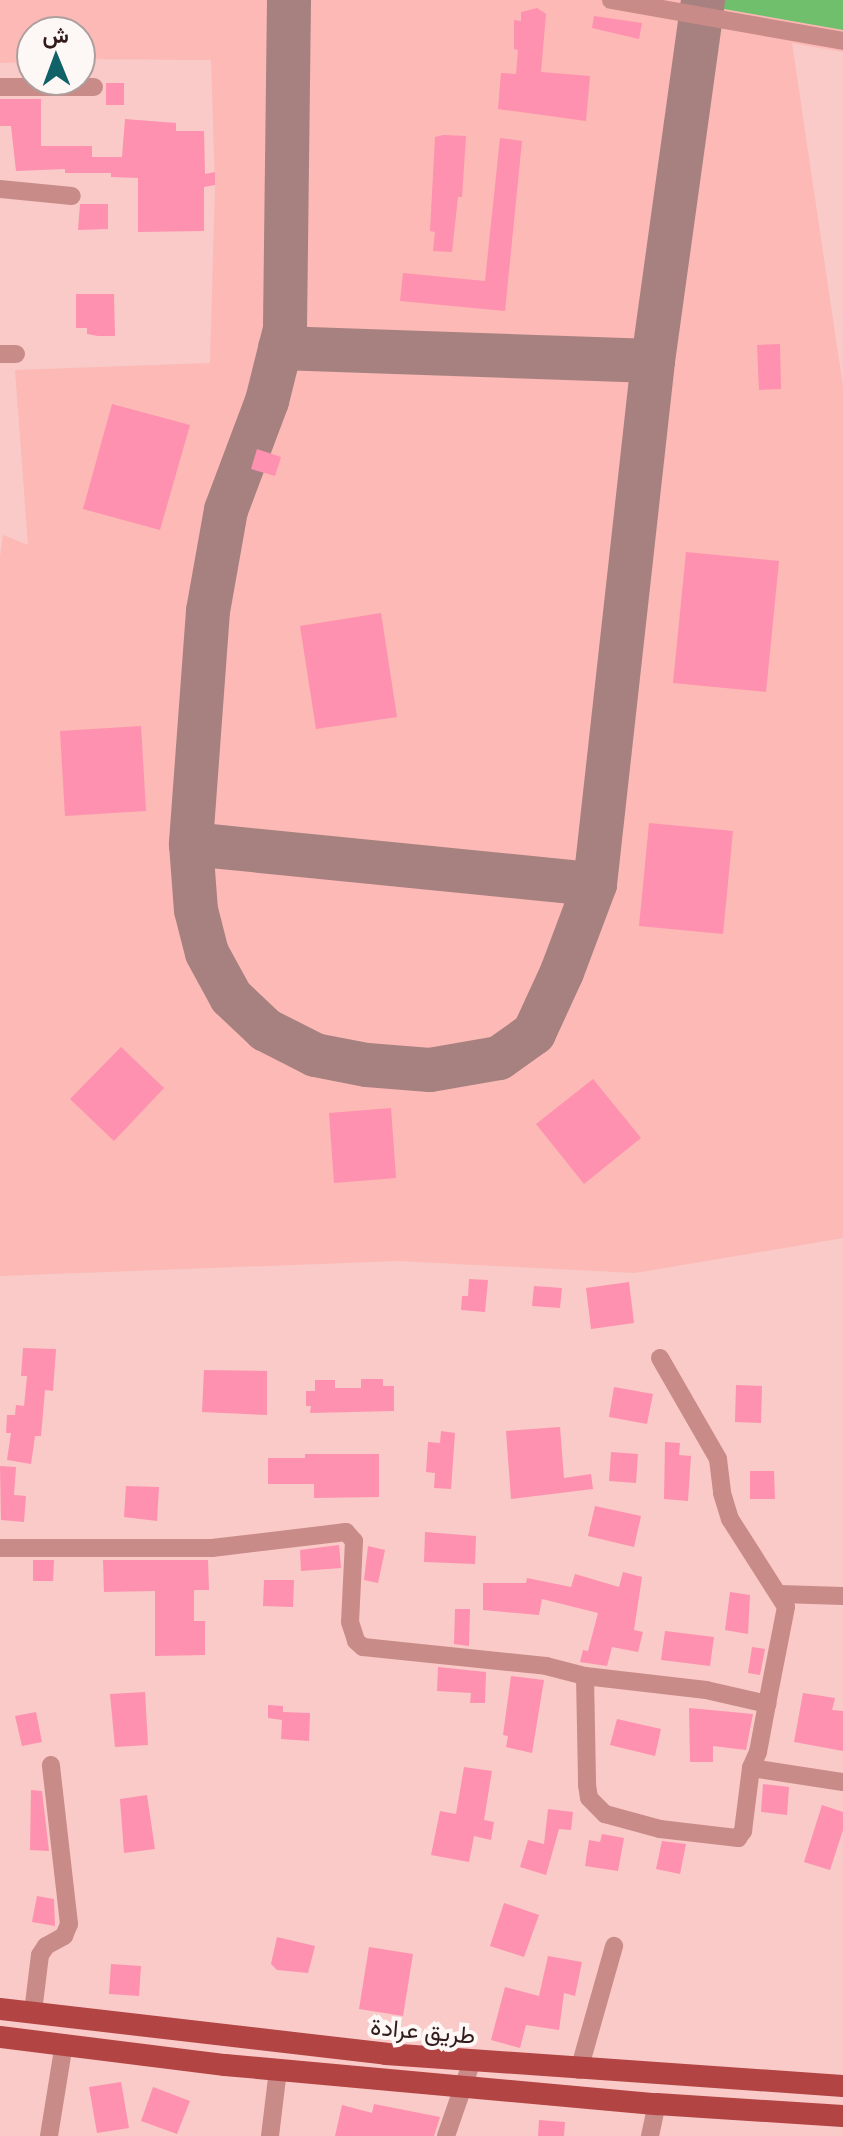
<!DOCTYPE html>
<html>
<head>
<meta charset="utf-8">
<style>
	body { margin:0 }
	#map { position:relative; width:843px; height:2136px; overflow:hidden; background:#f9cac7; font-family:"Playfair Display",Vazirmatn,serif }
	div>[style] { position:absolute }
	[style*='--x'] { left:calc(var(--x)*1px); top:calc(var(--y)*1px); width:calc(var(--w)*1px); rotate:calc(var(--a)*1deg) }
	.built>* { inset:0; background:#fcb9b5 }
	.green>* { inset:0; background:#70bf6c }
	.taxiway>* { height:44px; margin:-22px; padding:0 22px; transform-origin:22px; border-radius:22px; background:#a6817f }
	.building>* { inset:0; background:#fe91af }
	.minor>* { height:18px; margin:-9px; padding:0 9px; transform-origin:9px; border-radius:9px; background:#c98b88 }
	.major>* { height:22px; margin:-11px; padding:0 11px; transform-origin:11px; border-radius:11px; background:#b24444 }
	span { translate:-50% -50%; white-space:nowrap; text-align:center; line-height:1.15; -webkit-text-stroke:8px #fdf7f6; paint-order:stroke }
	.street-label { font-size:24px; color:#321c1b }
	.north { position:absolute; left:16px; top:16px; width:80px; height:80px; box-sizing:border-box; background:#fdf7f6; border:2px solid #ac9f9e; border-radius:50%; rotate:359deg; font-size:22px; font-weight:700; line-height:32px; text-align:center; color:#321c1b }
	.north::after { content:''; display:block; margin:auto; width:28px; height:36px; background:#116168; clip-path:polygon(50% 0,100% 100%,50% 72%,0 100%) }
</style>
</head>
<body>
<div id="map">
	<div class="built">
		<i style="clip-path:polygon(0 0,843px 0,843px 52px,792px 43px,843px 387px,843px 1238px,635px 1273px,398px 1261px,0 1276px,0 557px,3px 535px,28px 545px,15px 370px,210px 363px,215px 185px,211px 60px,80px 59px,80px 32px,32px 32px,32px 62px,0 63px)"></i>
	</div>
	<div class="green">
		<i style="clip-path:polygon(720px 0,843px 0,843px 30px,718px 8px)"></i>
	</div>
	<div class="taxiway">
		<i style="--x:289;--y:0;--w:329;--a:90.7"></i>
		<i style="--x:285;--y:329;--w:74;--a:104"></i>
		<i style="--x:267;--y:401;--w:116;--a:110.6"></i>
		<i style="--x:226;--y:510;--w:103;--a:100.1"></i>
		<i style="--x:208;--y:611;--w:234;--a:94.2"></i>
		<i style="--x:191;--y:844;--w:66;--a:85.7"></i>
		<i style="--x:196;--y:910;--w:44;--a:75.7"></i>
		<i style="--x:207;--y:953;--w:50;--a:61.4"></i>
		<i style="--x:231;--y:997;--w:48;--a:43.3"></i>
		<i style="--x:266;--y:1030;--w:55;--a:27"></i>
		<i style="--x:315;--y:1055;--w:53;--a:10.9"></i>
		<i style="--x:367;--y:1065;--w:63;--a:4.5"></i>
		<i style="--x:430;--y:1070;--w:70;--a:-9.9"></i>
		<i style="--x:499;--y:1058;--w:43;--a:-35.5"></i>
		<i style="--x:534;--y:1033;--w:67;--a:-65.3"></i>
		<i style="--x:562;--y:972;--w:94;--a:-69.4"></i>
		<i style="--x:595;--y:884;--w:526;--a:-83.67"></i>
		<i style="--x:653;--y:361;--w:364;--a:-82.1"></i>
		<i style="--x:280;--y:348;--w:373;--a:2"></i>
		<i style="--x:191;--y:844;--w:406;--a:5.7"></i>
	</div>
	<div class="building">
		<i style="clip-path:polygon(537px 8px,546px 14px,541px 72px,590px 76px,586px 121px,498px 109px,501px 73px,516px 74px,518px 50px,514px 49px,514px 20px,521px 21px,521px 12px)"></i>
		<i style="clip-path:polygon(594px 16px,642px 23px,639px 39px,592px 28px)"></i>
		<i style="clip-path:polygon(106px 83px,124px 83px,124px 105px,106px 105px)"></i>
		<i style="clip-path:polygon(0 99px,41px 99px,41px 146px,92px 146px,92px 157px,122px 157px,125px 119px,176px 123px,176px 131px,204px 131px,205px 174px,215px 172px,215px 185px,204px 187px,204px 231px,138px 232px,138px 178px,111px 177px,111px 173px,65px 173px,65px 169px,16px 171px,11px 126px,0 126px)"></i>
		<i style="clip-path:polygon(443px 135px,466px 136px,462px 197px,458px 197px,452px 252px,433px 251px,435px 232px,430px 231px,435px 137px)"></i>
		<i style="clip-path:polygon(500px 138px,522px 141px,505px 311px,400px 301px,403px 273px,485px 281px)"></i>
		<i style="clip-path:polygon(80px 204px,108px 204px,108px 229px,78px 230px)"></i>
		<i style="clip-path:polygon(76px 294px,114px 294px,115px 336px,98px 336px,87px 334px,87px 328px,76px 328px)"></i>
		<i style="clip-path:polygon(780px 344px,781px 389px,759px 390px,757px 345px)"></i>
		<i style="clip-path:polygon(112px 404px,190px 425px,160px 530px,83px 509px)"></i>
		<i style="clip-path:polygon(257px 449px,281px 457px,275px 476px,251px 469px)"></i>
		<i style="clip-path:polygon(686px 552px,779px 561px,766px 692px,673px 683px)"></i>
		<i style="clip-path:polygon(381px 613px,397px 717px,316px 729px,300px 626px)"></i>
		<i style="clip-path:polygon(141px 726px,146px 811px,65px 816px,60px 731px)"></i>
		<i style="clip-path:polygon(649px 823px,733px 831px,723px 934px,639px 926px)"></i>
		<i style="clip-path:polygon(121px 1047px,164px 1088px,114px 1141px,70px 1099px)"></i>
		<i style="clip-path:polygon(593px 1079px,641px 1138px,584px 1184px,536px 1124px)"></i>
		<i style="clip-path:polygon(391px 1108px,396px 1178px,334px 1183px,329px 1113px)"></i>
		<i style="clip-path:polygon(469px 1279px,488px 1280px,485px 1312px,461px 1310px,462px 1296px,468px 1296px)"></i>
		<i style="clip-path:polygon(629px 1282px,634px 1323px,591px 1329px,586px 1288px)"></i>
		<i style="clip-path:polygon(534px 1286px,562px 1288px,560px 1308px,532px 1306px)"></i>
		<i style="clip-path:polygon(23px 1348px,56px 1349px,53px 1391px,45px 1390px,41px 1436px,35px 1436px,31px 1464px,7px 1460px,11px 1433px,6px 1433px,7px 1415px,15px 1415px,16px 1405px,24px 1406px,27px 1376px,21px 1376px)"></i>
		<i style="clip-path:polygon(204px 1370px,267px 1371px,267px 1415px,202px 1412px)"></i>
		<i style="clip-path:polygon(361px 1379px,383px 1379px,383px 1386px,394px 1386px,394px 1411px,310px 1413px,311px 1406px,306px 1406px,306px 1391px,315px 1391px,315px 1380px,335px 1380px,335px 1388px,361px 1388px)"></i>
		<i style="clip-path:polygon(736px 1385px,762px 1386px,761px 1423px,735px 1422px)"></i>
		<i style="clip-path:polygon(614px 1387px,653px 1394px,647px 1424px,609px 1417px)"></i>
		<i style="clip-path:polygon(560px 1427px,564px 1478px,591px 1474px,593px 1489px,511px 1499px,506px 1431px)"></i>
		<i style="clip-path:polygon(441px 1431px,455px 1433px,451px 1489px,434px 1488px,435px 1473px,426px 1472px,428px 1442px,440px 1443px)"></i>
		<i style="clip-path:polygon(665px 1442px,680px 1443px,679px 1455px,691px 1456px,688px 1501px,664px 1499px)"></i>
		<i style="clip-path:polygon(611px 1452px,638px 1454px,636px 1483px,609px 1481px)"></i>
		<i style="clip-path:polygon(305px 1454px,379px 1454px,379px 1497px,314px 1498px,314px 1484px,268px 1484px,268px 1458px,305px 1458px)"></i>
		<i style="clip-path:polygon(0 1466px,16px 1467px,14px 1495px,26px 1496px,24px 1522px,1px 1520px)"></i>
		<i style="clip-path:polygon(750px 1471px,774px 1471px,775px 1499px,750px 1499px)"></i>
		<i style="clip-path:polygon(126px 1486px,159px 1487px,157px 1521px,124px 1517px)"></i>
		<i style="clip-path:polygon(595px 1506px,641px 1516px,634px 1547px,588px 1536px)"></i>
		<i style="clip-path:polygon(425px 1532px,476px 1536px,475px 1564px,424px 1562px)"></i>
		<i style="clip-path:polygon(339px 1545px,341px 1568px,301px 1571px,300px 1550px)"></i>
		<i style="clip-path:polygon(368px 1546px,385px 1550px,378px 1583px,364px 1580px)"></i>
		<i style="clip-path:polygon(33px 1560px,54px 1560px,53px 1581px,33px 1581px)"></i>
		<i style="clip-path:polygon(103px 1560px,208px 1560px,209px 1590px,194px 1590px,194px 1621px,205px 1621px,205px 1655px,155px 1656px,155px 1591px,104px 1592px)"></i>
		<i style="clip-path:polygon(623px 1572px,642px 1577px,634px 1630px,643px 1632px,638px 1652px,612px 1647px,607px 1666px,580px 1662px,583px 1650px,588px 1651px,598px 1613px,542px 1599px,539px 1615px,483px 1610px,483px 1583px,526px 1583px,527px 1578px,571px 1587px,575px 1574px,619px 1587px)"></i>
		<i style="clip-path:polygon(264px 1580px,294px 1580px,293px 1607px,263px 1606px)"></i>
		<i style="clip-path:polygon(730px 1592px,750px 1595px,748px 1634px,725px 1630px)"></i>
		<i style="clip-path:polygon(455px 1609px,470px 1609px,469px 1646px,454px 1644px)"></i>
		<i style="clip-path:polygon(665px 1631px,714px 1637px,710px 1666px,661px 1660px)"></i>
		<i style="clip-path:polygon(752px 1647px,765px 1649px,760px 1675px,748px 1673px)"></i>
		<i style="clip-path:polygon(438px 1667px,486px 1672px,485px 1703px,470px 1703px,471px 1693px,437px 1691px)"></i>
		<i style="clip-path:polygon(511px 1676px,544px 1680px,532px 1753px,506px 1747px,508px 1736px,503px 1735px)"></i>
		<i style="clip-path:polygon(145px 1692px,148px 1745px,115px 1747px,110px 1694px)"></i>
		<i style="clip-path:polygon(803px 1693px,835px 1698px,832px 1710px,843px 1711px,843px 1751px,794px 1742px)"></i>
		<i style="clip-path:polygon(268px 1705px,283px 1706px,283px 1712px,310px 1713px,309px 1741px,281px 1739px,282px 1720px,268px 1718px)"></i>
		<i style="clip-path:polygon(689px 1708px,753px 1714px,746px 1750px,713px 1746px,713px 1762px,690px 1762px)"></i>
		<i style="clip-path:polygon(36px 1712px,42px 1742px,22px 1746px,15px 1716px)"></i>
		<i style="clip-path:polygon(617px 1719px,661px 1729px,655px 1756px,610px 1745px)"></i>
		<i style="clip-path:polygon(464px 1767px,492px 1771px,484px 1820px,494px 1822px,491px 1840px,474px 1836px,469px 1862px,431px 1855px,440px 1811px,456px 1814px)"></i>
		<i style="clip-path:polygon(763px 1784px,789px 1787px,787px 1815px,761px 1812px)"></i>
		<i style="clip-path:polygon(31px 1790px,42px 1791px,49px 1851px,30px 1850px)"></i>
		<i style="clip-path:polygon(147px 1795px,155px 1849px,124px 1853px,120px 1799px)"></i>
		<i style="clip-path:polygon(822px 1805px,843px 1812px,843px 1830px,830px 1870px,804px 1862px)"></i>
		<i style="clip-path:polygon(548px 1809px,573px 1812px,571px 1830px,559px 1829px,546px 1875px,520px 1867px,528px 1840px,544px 1844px)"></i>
		<i style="clip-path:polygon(602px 1834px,624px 1838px,618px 1871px,585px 1866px,589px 1840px,600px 1842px)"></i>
		<i style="clip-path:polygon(662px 1841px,686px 1844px,680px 1874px,656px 1869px)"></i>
		<i style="clip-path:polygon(37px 1896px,54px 1899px,55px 1926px,32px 1922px)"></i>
		<i style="clip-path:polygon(504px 1903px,539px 1915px,524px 1957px,490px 1946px)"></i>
		<i style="clip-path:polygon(277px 1937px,315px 1946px,308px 1973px,277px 1970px,271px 1964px)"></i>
		<i style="clip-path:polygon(369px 1947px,413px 1954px,403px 2016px,359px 2009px)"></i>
		<i style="clip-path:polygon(548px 1956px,582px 1962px,575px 1996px,564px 1993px,559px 2030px,526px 2025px,520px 2048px,491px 2040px,505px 1987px,539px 1996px)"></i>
		<i style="clip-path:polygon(111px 1964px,141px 1966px,139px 1996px,109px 1994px)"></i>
		<i style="clip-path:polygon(121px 2082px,129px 2128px,97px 2133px,89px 2087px)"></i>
		<i style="clip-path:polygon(153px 2087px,190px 2101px,177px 2134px,141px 2121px)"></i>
		<i style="clip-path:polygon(374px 2104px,440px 2117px,434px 2136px,335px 2136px,342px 2105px,372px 2113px)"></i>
		<i style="clip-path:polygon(539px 2120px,565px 2122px,564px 2136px,538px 2136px)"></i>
	</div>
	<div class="minor">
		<i style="--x:611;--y:0;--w:236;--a:10"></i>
		<i style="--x:0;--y:87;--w:94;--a:0"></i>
		<i style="--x:0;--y:189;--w:72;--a:5.6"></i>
		<i style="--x:0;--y:354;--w:16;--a:0"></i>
		<i style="--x:660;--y:1358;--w:116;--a:60.1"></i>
		<i style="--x:718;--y:1459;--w:34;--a:83"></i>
		<i style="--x:722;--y:1493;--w:27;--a:73"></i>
		<i style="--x:730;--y:1519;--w:104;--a:57.5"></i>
		<i style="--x:786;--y:1607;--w:99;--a:101.1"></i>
		<i style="--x:0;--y:1548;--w:212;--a:0"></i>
		<i style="--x:212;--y:1548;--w:135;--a:-6.8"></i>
		<i style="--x:346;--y:1532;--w:12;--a:48"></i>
		<i style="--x:354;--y:1541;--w:81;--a:92.8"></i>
		<i style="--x:350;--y:1622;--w:20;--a:72"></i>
		<i style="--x:356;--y:1641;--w:9;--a:41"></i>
		<i style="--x:363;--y:1647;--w:184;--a:5.9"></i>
		<i style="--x:546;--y:1666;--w:40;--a:14.4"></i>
		<i style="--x:585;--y:1676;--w:122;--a:6.6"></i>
		<i style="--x:706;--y:1690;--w:63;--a:12.9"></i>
		<i style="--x:767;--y:1704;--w:49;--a:100.6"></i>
		<i style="--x:758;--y:1752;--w:17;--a:114"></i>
		<i style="--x:751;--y:1768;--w:93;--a:8.7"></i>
		<i style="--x:780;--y:1594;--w:63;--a:1.8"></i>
		<i style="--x:585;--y:1676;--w:109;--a:88.9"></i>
		<i style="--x:587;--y:1785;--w:13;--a:81"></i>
		<i style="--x:589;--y:1798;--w:23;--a:45"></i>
		<i style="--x:605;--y:1814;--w:57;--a:15.3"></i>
		<i style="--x:660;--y:1829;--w:79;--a:6.6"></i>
		<i style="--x:738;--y:1838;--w:9;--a:-54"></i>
		<i style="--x:743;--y:1831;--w:64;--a:-82.8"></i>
		<i style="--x:33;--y:2012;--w:57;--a:-83"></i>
		<i style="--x:40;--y:1955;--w:11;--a:-56"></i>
		<i style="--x:46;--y:1946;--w:21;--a:-29"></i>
		<i style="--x:64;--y:1936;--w:13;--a:-67"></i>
		<i style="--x:69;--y:1924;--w:160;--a:-96.5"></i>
		<i style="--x:579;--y:2070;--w:129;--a:-74.2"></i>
		<i style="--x:49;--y:2136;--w:94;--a:-80.8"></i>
		<i style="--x:270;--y:2136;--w:66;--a:-83.1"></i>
		<i style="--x:446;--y:2136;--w:79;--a:-70.9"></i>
		<i style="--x:650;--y:2136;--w:33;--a:-78"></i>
	</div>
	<div class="major">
		<i style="--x:0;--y:2009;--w:389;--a:6.6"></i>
		<i style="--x:386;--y:2054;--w:458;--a:4"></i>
		<i style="--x:0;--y:2037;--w:227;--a:7.1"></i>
		<i style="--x:225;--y:2065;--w:434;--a:5.2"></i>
		<i style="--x:657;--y:2104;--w:186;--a:3.7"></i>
	</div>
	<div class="street-label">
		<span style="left:423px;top:2030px;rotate:5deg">طريق عرادة</span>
	</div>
	<div class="north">ش</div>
</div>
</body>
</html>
